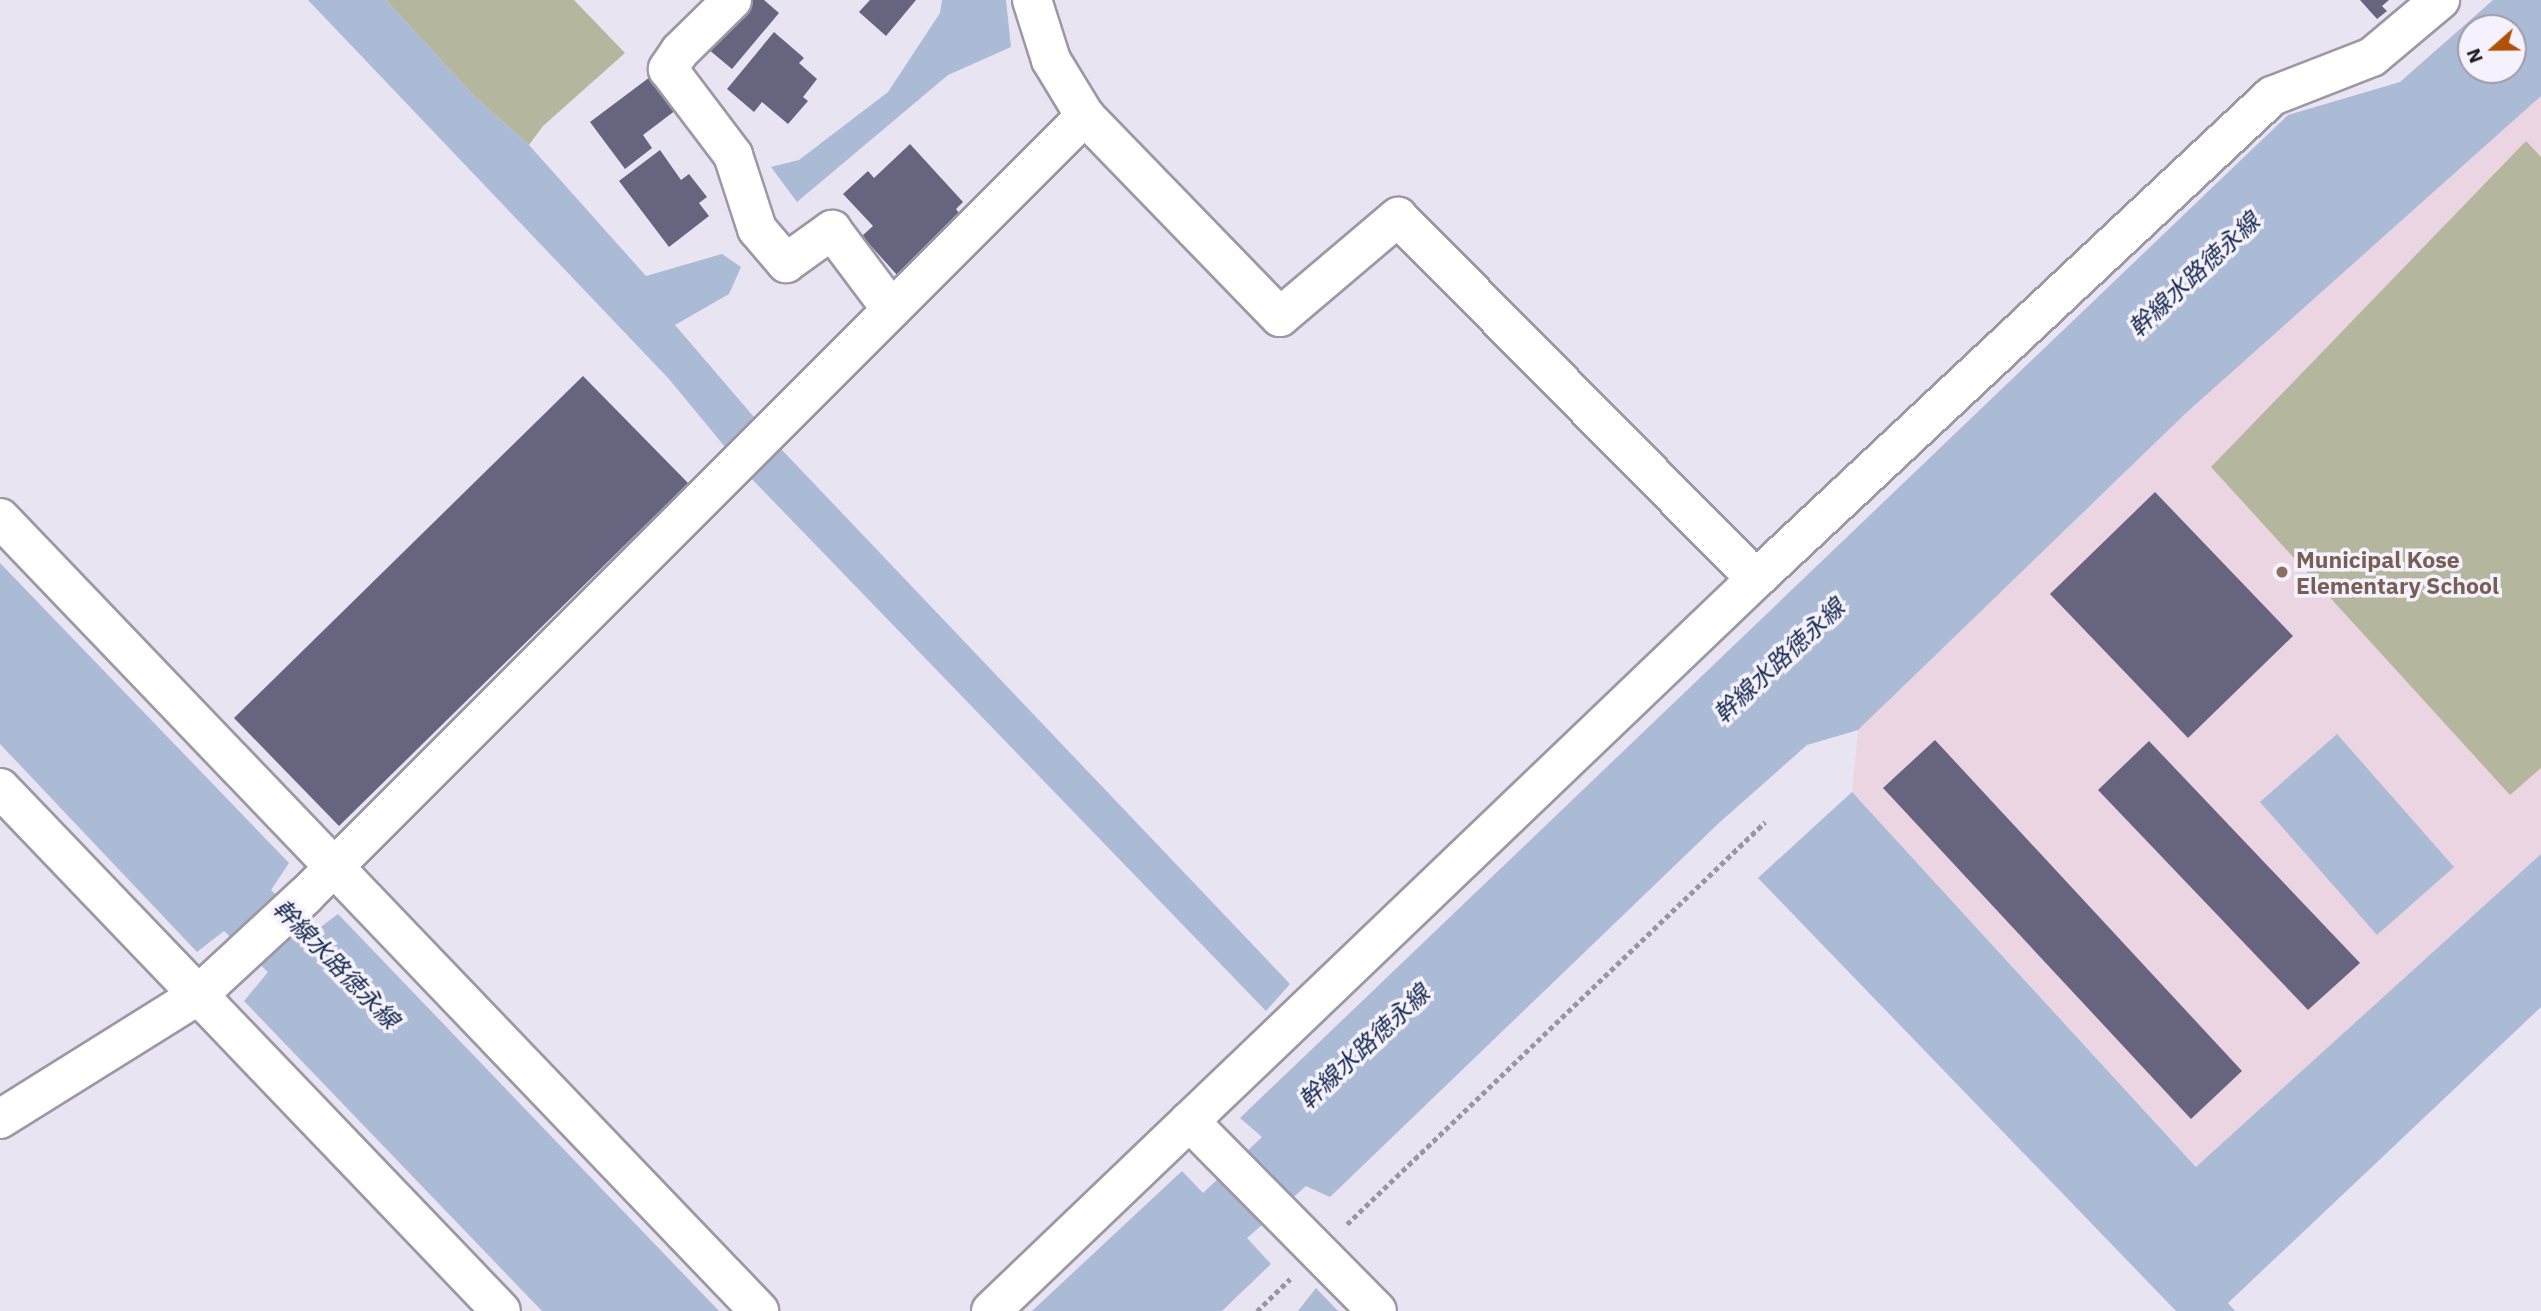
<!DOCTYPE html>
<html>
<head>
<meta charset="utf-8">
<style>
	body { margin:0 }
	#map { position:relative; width:2541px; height:1311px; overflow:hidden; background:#e8e4f2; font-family:"IBM Plex Sans","Noto Sans JP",sans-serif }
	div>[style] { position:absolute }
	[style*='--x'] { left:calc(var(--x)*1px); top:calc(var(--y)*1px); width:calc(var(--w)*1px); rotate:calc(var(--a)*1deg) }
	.education>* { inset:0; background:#ebd5e3 }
	.green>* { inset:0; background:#b4b79e }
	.water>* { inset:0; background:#abbad5 }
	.building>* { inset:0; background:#66647f }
	.path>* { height:4.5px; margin-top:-2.25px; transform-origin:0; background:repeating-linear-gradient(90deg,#9996a1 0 5px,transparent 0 8.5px) }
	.roads { filter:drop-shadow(2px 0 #9c98a5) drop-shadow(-2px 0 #9c98a5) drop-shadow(0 2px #9c98a5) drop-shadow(0 -2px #9c98a5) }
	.street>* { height:38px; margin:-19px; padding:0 19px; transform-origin:19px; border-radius:19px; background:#fff }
	.dots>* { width:19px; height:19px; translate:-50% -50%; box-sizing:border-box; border:4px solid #f5f2fd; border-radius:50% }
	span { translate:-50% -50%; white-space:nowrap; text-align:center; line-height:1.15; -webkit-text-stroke:7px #f5f2fd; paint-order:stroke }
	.education-label { font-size:23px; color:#785e54; font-weight:700 }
	.left { translate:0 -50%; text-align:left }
	.water-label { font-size:24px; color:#15284d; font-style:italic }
	.north { position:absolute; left:2457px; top:14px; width:70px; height:70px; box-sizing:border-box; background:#f5f2fd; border:2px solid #9f9ca5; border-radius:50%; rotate:249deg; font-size:19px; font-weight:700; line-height:28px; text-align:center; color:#1e1c21 }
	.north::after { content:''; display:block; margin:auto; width:24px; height:32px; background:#b05106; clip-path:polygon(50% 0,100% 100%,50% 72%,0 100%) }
</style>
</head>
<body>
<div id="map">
	<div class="education">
		<i style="clip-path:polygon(2541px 96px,2541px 854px,2197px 1167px,1852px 792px,1858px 730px,2186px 413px)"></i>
	</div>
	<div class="green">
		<i style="clip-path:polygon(386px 0,574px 0,625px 53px,543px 126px,529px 145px,473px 95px)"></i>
		<i style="clip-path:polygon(2526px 141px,2541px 157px,2541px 768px,2510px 795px,2211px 467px)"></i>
	</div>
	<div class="water">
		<i style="clip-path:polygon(308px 0,386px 0,473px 95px,529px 145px,646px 276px,722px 254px,741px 267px,729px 294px,675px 325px,783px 451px,1290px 984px,1266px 1011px,749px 476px,669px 379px)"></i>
		<i style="clip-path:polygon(942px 0,1006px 0,1011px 47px,948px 75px,797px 202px,771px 167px,799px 160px,888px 92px,940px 13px)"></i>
		<i style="clip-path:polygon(evenodd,2493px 0,2541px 0,2541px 96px,2186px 413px,1858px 730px,1807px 745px,1720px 822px,1330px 1197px,1306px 1186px,1247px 1238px,1271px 1264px,1222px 1311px,1032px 1311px,1182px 1171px,1203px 1193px,1262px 1137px,1240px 1118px,2288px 115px,2400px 82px,2493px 0,2471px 28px,2513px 28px,2513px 70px,2471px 70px,2471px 28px)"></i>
		<i style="clip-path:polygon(0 563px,289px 863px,271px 890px,314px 932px,338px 914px,719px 1311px,542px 1311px,244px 1001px,268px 972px,224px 931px,197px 952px,0 744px)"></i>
		<i style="clip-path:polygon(2337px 734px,2454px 867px,2377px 935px,2260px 802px)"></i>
		<i style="clip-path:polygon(1852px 792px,2196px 1167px,2541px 854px,2541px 1007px,2228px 1303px,2235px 1311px,2176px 1311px,1758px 878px)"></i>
		<i style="clip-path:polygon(1316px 1288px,1338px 1311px,1298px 1311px)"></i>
	</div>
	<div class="building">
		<i style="clip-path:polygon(750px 0,764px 0,779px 13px,732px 69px,708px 49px)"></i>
		<i style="clip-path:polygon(870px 0,916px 0,886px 36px,859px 12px)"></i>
		<i style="clip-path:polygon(2360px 0,2389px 0,2382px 6px,2387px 11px,2377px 19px)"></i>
		<i style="clip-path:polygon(774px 32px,804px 58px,799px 63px,817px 79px,803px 97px,808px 101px,788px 124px,762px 102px,754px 112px,727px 89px)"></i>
		<i style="clip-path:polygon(650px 77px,676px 110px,643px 135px,652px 148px,625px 169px,590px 122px)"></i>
		<i style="clip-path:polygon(910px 144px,963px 202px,956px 209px,962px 217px,898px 276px,862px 236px,873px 226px,843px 194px,868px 171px,874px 178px)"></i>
		<i style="clip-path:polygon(660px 150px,681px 180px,689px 174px,707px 197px,699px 203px,709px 216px,669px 247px,619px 181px)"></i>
		<i style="clip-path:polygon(583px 376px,688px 483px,339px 826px,234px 718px)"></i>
		<i style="clip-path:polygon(2155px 492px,2293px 636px,2188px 738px,2050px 594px)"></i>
		<i style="clip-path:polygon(1935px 740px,2242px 1071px,2191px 1119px,1883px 788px)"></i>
		<i style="clip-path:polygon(2149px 741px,2360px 963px,2308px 1010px,2098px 790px)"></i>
	</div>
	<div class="path">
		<i style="--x:1347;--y:1224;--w:580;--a:-43.88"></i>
		<i style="--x:1257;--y:1311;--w:46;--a:-44.1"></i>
	</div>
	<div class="roads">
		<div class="street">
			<i style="--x:732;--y:0;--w:73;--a:135.6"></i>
			<i style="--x:680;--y:51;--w:22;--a:124"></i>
			<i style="--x:668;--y:69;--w:108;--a:52.9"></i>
			<i style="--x:733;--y:155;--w:78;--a:72"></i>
			<i style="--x:757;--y:229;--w:45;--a:49.5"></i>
			<i style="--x:786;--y:263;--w:57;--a:-35.7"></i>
			<i style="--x:832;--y:230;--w:99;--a:53.2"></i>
			<i style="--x:1032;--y:0;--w:63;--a:72.4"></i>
			<i style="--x:1051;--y:60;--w:66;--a:58.7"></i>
			<i style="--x:1085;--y:116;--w:280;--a:45.9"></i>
			<i style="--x:1280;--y:317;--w:155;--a:-40.3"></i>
			<i style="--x:1398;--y:217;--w:509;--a:45.32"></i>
			<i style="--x:0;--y:518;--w:1098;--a:46.25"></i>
			<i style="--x:0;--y:788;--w:724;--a:46.23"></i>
			<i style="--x:0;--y:1119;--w:232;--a:-32"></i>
			<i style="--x:197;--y:996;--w:149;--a:-42.8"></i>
			<i style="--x:306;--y:895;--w:1102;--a:-45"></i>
			<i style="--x:1189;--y:1121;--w:267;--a:45.3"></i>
			<i style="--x:991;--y:1311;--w:1059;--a:-43.74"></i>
			<i style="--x:1756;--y:579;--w:707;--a:-43.11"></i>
			<i style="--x:2272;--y:96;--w:107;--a:-21.3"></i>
			<i style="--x:2372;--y:57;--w:89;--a:-40"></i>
		</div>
	</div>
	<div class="dots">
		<i style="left:2282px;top:572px;background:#8d6e63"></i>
	</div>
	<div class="education-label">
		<span class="left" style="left:2296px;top:572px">Municipal Kose<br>Elementary School</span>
	</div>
	<div class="water-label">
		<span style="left:2194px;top:275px;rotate:-43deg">幹線水路徳永線</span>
		<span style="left:1779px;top:661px;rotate:-43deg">幹線水路徳永線</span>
		<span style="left:336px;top:964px;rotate:46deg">幹線水路徳永線</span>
		<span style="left:1364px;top:1047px;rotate:-43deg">幹線水路徳永線</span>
	</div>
	<div class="north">N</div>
</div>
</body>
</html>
